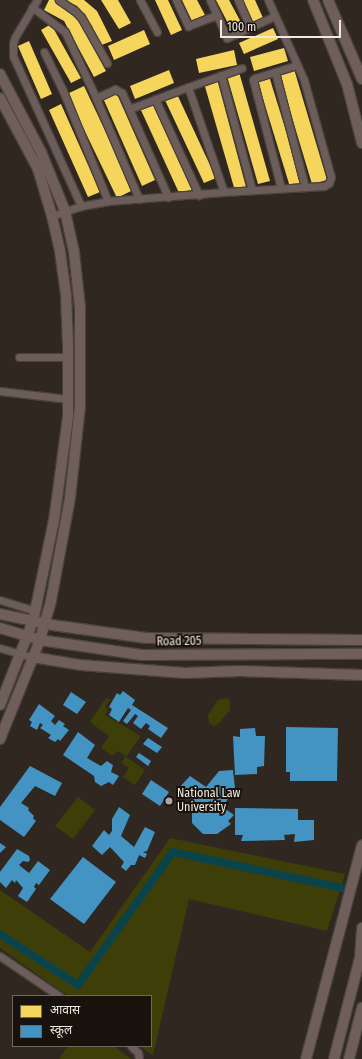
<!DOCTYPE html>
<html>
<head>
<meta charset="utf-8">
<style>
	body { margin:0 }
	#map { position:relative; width:362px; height:1059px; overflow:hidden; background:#302820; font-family:"Fira Sans Condensed","Noto Sans Devanagari",sans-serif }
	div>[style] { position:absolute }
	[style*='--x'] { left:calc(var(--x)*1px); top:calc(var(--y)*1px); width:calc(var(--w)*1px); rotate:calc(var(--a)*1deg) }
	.green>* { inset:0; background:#3e3e09 }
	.homes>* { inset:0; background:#f6d55c }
	.schools>* { inset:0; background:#4393c3 }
	.canal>* { height:8px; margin:-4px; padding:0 4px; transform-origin:4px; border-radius:4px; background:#0b434b }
	.roads { filter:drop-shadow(1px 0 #49433d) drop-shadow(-1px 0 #49433d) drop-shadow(0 1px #49433d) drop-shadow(0 -1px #49433d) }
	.street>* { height:7px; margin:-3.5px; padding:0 3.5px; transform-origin:3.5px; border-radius:3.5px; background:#6c5d5a }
	.secondary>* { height:10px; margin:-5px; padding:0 5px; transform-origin:5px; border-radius:5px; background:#705e5b }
	.dots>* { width:11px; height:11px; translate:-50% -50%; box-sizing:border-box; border:2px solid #18120c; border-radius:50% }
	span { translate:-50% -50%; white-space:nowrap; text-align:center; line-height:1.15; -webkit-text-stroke:4px #18120c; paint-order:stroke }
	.street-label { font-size:12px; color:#f2e9e0 }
	.poi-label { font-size:12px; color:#f2e9e0 }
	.left { translate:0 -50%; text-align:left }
	.legend { position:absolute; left:12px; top:995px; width:140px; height:52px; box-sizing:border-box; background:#18120c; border:1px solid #6f6861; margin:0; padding:5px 7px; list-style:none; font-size:12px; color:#f2e9e0 }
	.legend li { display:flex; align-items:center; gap:8px; height:20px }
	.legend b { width:20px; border:1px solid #6f6861 }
	.scale { position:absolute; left:220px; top:20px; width:121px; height:18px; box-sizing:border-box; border:2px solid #f2e9e0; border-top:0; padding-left:5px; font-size:12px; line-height:14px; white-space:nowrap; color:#f2e9e0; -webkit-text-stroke:3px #18120c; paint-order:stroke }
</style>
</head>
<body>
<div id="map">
	<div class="green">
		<i style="clip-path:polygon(106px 698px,111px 699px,105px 707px,108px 710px,105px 715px,141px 736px,126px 757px,145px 770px,135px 785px,123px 777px,129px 768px,121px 763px,126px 756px,118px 751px,112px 756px,101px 748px,109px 736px,90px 722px)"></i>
		<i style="clip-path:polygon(226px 698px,230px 700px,230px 710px,219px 723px,214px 726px,209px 723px,208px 715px,218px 700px)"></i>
		<i style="clip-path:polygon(78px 797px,95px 810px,73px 839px,55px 826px)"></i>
		<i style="clip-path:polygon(170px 838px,345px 874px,327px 931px,189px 899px,153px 1055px,139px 1046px,151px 1046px,151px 996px,68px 996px,0 948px,0 890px,90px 952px)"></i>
		<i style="clip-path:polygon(68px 1046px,114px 1046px,131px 1059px,59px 1059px)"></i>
	</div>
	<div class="homes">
		<i style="clip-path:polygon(49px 0,54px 0,77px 18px,106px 71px,94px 77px,64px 21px,44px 10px)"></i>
		<i style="clip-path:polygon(65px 0,84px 0,97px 11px,112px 41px,99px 46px,92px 26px,77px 6px)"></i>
		<i style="clip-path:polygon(101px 0,118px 0,131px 23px,119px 29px)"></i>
		<i style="clip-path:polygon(155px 0,168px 0,182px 30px,171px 35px)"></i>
		<i style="clip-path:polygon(182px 0,197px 0,205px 15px,192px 21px)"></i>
		<i style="clip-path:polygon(216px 0,229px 0,243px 26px,232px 31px)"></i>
		<i style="clip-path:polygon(240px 0,255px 0,263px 18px,251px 24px)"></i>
		<i style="clip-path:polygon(51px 24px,81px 78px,71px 83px,41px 30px)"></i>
		<i style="clip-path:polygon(273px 28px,278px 39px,244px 54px,239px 43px)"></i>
		<i style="clip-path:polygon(144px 30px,150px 44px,114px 60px,108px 46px)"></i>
		<i style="clip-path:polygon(29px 41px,52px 94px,41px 99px,18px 46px)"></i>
		<i style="clip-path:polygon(284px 48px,288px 61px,254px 71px,250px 57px)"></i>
		<i style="clip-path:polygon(234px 50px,237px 65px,199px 73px,196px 59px)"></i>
		<i style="clip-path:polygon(294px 69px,327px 180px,312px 184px,279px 74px)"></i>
		<i style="clip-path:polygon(169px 70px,174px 83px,135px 99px,130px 86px)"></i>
		<i style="clip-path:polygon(239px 72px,270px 181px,258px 184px,227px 76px)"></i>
		<i style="clip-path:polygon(269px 76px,302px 183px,290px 187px,257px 79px)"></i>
		<i style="clip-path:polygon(217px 79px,246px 187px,235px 191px,204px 83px)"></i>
		<i style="clip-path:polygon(84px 86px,133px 190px,117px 198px,67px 94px)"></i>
		<i style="clip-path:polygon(116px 92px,155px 180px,142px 186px,103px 98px)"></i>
		<i style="clip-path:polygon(176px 92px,216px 178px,204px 183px,164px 98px)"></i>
		<i style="clip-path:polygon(152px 102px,192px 190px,180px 195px,140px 108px)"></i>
		<i style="clip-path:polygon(61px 104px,100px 192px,88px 197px,49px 110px)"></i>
	</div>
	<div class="schools">
		<i style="clip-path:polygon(123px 691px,135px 700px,132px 705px,168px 728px,161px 738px,148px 729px,150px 726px,146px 723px,141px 729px,133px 723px,138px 716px,135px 714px,127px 724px,123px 721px,131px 710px,128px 708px,119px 722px,109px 715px,112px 709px,109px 707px,117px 693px,120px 695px)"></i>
		<i style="clip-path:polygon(71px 692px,86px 702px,77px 714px,63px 705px)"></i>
		<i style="clip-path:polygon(39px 704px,55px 716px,51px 721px,55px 725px,59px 720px,65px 724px,63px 726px,69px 730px,60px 741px,58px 739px,55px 742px,48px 738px,51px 735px,40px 728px,43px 725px,40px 723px,37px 730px,30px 726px,32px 722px,29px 720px)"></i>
		<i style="clip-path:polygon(286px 727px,338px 728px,337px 781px,290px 781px,290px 772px,286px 772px)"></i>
		<i style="clip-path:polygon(255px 728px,256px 736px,265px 736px,264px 766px,257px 767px,257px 774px,235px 775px,233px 736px,240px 737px,240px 729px)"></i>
		<i style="clip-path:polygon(78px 732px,95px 745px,87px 758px,101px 766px,107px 761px,113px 765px,111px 772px,119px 776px,113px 785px,109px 782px,101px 786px,95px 782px,94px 776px,63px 755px)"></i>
		<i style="clip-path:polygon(148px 738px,162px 747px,157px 753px,143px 744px)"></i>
		<i style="clip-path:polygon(139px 753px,151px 761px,148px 766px,136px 757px)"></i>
		<i style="clip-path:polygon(30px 766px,62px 783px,55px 796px,35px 786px,21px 803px,29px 808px,28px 810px,34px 816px,33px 818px,36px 821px,24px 837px,0 820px,0 807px)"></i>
		<i style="clip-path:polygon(233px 770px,235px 788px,224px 805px,224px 808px,234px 815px,228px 821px,231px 824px,217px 834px,203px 834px,192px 823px,192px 810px,195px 803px,177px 790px,190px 776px,206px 787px,219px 771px)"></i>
		<i style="clip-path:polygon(151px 780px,169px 792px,160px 806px,142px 794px)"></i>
		<i style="clip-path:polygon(119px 807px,130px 815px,121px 836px,134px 847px,145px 827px,155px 832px,147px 851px,143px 852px,147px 854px,145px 858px,139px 855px,135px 865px,131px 865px,126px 871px,121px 867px,124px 862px,110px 847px,102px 855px,92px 846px,104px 830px,109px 835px,112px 831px,112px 819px)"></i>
		<i style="clip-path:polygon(235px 808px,298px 809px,298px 820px,314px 820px,314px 840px,294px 842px,295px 834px,284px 835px,285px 840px,241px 841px,243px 835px,235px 835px)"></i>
		<i style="clip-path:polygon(0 843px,6px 847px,0 853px)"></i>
		<i style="clip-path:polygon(17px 849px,29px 856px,30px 860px,28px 862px,23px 861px,19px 865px,29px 873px,38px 861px,50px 870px,39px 885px,36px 883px,34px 887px,36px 889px,27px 902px,18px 896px,23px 888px,16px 880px,15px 883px,12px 880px,6px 888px,0 882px,0 872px)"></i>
		<i style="clip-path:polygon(83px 857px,116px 882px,84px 924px,50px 899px)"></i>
	</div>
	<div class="canal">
		<i style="--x:0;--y:934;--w:93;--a:33.2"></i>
		<i style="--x:78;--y:985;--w:163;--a:-54.5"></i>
		<i style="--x:173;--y:852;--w:178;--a:12"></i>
	</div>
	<div class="roads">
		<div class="street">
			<i style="--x:37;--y:0;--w:43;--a:120.7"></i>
			<i style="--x:15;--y:37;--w:6;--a:108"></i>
			<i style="--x:13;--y:43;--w:13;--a:90"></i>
			<i style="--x:13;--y:56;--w:165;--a:65.6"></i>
			<i style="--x:59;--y:0;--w:19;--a:35"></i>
			<i style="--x:75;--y:11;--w:8;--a:45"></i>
			<i style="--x:81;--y:17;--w:53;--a:60.5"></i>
			<i style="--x:140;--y:0;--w:36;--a:62"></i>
			<i style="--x:176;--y:0;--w:29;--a:65"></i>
			<i style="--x:188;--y:26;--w:31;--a:-21"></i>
			<i style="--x:217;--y:15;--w:25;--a:67"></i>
			<i style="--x:227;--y:38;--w:53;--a:-24.6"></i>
			<i style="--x:210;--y:0;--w:17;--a:65"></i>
			<i style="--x:238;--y:0;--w:30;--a:66"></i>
			<i style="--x:32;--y:7;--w:41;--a:37.1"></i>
			<i style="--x:65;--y:32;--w:73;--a:64.8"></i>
			<i style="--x:44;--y:52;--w:43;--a:64"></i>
			<i style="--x:63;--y:91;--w:119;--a:67.8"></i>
			<i style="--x:275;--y:72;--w:119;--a:75.4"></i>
			<i style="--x:221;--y:75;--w:119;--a:74.9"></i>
			<i style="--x:188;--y:87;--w:57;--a:-19.4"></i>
			<i style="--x:155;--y:99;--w:106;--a:65.4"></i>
			<i style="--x:129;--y:109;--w:63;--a:-20.4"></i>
			<i style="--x:188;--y:87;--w:111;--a:71.1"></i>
			<i style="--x:281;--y:188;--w:112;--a:-104.5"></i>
			<i style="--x:253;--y:80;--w:3;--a:-45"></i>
			<i style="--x:255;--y:78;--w:44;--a:-17.2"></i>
			<i style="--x:139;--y:199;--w:110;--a:-113.1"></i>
			<i style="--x:96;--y:98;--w:21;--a:-25"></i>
			<i style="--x:115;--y:89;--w:8;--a:30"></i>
			<i style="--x:122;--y:93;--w:114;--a:66.1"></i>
			<i style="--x:52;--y:216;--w:31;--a:-19"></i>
			<i style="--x:81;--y:206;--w:27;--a:-10"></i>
			<i style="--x:108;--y:201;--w:116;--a:-4.4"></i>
			<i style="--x:224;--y:192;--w:100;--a:-3.4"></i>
			<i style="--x:324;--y:186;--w:6;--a:-31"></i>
			<i style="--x:329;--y:183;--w:6;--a:-72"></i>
			<i style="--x:331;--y:177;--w:101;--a:-105.6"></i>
			<i style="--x:304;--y:80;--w:88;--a:-114.2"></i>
			<i style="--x:19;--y:357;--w:49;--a:0"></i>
			<i style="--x:0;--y:391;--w:68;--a:6.7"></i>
			<i style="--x:0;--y:600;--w:37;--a:17"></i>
			<i style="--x:0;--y:648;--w:33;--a:16"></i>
			<i style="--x:0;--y:956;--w:71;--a:34.1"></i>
			<i style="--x:131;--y:1046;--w:10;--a:45"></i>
			<i style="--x:138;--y:1053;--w:6;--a:81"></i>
		</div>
		<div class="secondary">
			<i style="--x:313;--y:0;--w:91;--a:68"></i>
			<i style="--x:347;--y:84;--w:61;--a:75.7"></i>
			<i style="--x:328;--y:0;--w:86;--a:66.7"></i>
			<i style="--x:0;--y:74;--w:88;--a:62.3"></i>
			<i style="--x:41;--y:152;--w:64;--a:67.9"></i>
			<i style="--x:65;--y:211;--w:42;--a:77.6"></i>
			<i style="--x:74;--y:252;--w:55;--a:83.8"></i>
			<i style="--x:80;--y:307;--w:99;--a:90"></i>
			<i style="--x:80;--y:406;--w:93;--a:96.2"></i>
			<i style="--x:70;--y:498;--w:105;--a:100.5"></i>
			<i style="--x:51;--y:601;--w:41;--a:105.8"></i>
			<i style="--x:40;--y:640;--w:107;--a:112"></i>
			<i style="--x:0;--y:98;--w:81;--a:61.8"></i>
			<i style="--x:38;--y:169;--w:49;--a:73.4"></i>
			<i style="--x:52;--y:216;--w:36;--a:77"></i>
			<i style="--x:60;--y:251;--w:44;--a:82.2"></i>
			<i style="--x:66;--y:295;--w:49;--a:87.7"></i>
			<i style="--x:68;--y:344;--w:73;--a:90"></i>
			<i style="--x:68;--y:417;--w:104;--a:97.7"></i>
			<i style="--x:54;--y:520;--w:103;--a:101.7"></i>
			<i style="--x:33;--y:621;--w:90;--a:111.4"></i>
			<i style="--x:0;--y:614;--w:53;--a:11.9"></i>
			<i style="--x:52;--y:625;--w:95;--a:7.9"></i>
			<i style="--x:146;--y:638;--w:216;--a:0.5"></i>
			<i style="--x:0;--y:628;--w:42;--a:16.7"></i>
			<i style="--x:40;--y:640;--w:103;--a:8.4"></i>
			<i style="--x:142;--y:655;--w:220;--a:-0.3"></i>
			<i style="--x:32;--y:657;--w:50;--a:9.3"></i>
			<i style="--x:81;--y:665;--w:104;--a:4.4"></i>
			<i style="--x:185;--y:673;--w:55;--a:-2.1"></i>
			<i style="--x:240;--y:671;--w:122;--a:1.9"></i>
			<i style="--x:306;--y:1059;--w:221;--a:-75.3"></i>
			<i style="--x:334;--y:1059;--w:104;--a:-75.6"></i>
			<i style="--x:360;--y:958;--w:30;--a:-86"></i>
			<i style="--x:349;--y:1059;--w:53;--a:-75.7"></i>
		</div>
	</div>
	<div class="dots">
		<i style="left:169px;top:801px;background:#aea59d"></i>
	</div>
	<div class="street-label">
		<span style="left:179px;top:642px;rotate:-1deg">Road 205</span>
	</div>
	<div class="poi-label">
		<span class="left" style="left:177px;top:801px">National Law<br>University</span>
	</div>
	<ul class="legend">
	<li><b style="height:11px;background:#f6d55c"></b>आवास</li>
	<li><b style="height:11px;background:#4393c3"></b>स्कूल</li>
	</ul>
	<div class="scale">100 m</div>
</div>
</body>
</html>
